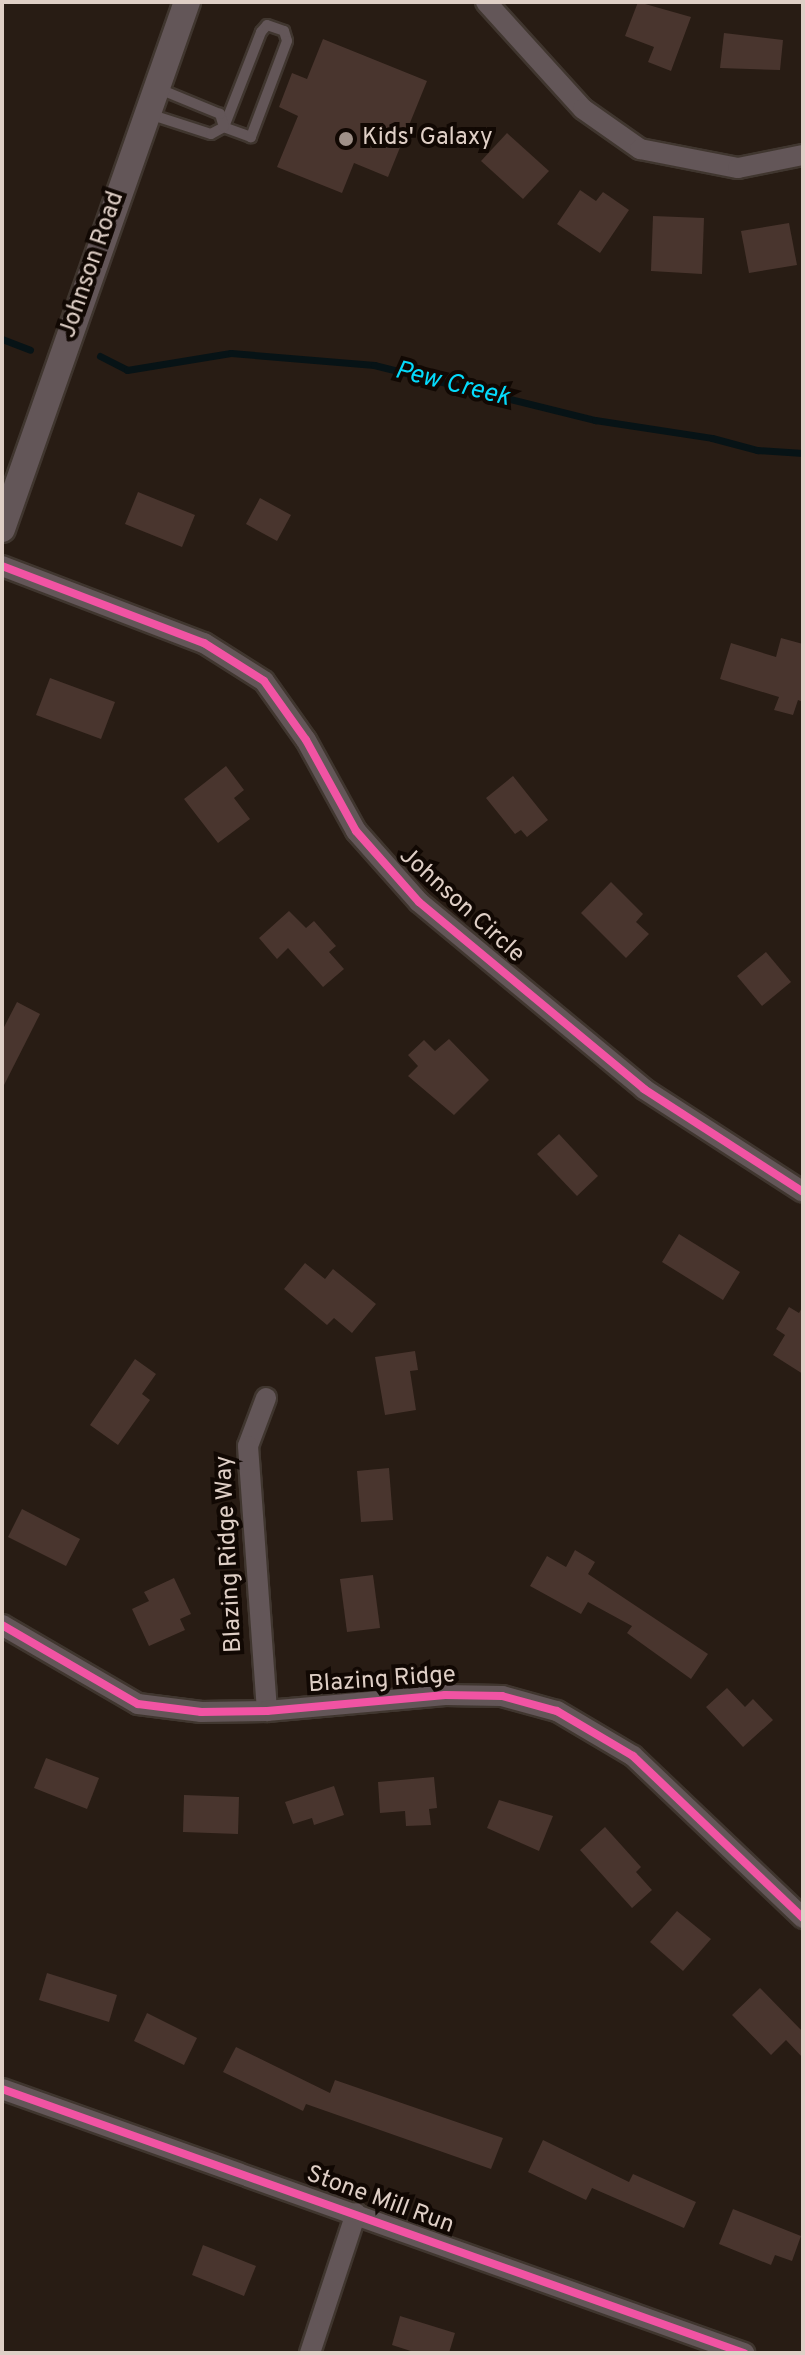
<!DOCTYPE html>
<html>
<head>
<meta charset="utf-8">
<style>
	body { margin:0 }
	#map { position:relative; width:805px; height:2355px; overflow:hidden; background:#281c14; font-family:Overpass,sans-serif }
	div>[style] { position:absolute }
	[style*='--x'] { left:calc(var(--x)*1px); top:calc(var(--y)*1px); width:calc(var(--w)*1px); rotate:calc(var(--a)*1deg) }
	.stream>* { height:7px; margin:-3.5px; padding:0 3.5px; transform-origin:3.5px; border-radius:3.5px; background:#071316 }
	.building>* { inset:0; background:#49352e }
	.roads { filter:drop-shadow(2px 0 #40362f) drop-shadow(-2px 0 #40362f) drop-shadow(0 2px #40362f) drop-shadow(0 -2px #40362f) }
	.service>* { height:10px; margin:-5px; padding:0 5px; transform-origin:5px; border-radius:5px; background:#635658 }
	.minor>* { height:20px; margin:-10px; padding:0 10px; transform-origin:10px; border-radius:10px; background:#635658 }
	.tertiary>* { height:26px; margin:-13px; padding:0 13px; transform-origin:13px; border-radius:13px; background:#635658 }
	.cycleway>* { height:8px; margin:-4px; padding:0 4px; transform-origin:4px; border-radius:4px; background:#f153a3 }
	.dots>* { width:22px; height:22px; translate:-50% -50%; box-sizing:border-box; border:4px solid #110803; border-radius:50% }
	span { translate:-50% -50%; white-space:nowrap; text-align:center; line-height:1.15; -webkit-text-stroke:8px #110803; paint-order:stroke }
	.poi-label { font-size:24px; color:#dfcfc6 }
	.left { translate:0 -50%; text-align:left }
	.street-label { font-size:24px; color:#dfcfc6 }
	.water-label { font-size:26px; color:#04dbfc; font-style:italic }
	.frame { position:absolute; inset:0; border:4px solid #dfcfc6; pointer-events:none }
</style>
</head>
<body>
<div id="map">
	<div class="stream">
		<i style="--x:2;--y:339;--w:30;--a:21"></i>
		<i style="--x:100;--y:356;--w:30;--a:27"></i>
		<i style="--x:127;--y:370;--w:105;--a:-9.3"></i>
		<i style="--x:231;--y:353;--w:144;--a:4.8"></i>
		<i style="--x:374;--y:365;--w:228;--a:14"></i>
		<i style="--x:595;--y:420;--w:118;--a:8.7"></i>
		<i style="--x:712;--y:438;--w:47;--a:14.9"></i>
		<i style="--x:757;--y:450;--w:46;--a:3.7"></i>
	</div>
	<div class="building">
		<i style="clip-path:polygon(638px 2px,691px 17px,671px 71px,648px 62px,654px 47px,625px 36px)"></i>
		<i style="clip-path:polygon(724px 33px,783px 40px,780px 70px,720px 68px)"></i>
		<i style="clip-path:polygon(323px 39px,427px 81px,388px 177px,354px 163px,342px 193px,277px 167px,298px 116px,279px 107px,292px 73px,307px 79px)"></i>
		<i style="clip-path:polygon(507px 133px,549px 171px,523px 199px,481px 161px)"></i>
		<i style="clip-path:polygon(580px 190px,596px 201px,603px 192px,629px 210px,600px 253px,557px 224px)"></i>
		<i style="clip-path:polygon(653px 216px,704px 218px,702px 274px,651px 271px)"></i>
		<i style="clip-path:polygon(789px 223px,797px 265px,749px 273px,741px 231px)"></i>
		<i style="clip-path:polygon(138px 492px,195px 515px,182px 547px,125px 524px)"></i>
		<i style="clip-path:polygon(260px 498px,291px 515px,277px 541px,246px 524px)"></i>
		<i style="clip-path:polygon(781px 638px,803px 644px,803px 702px,798px 700px,793px 715px,774px 710px,779px 697px,720px 679px,731px 643px,776px 657px)"></i>
		<i style="clip-path:polygon(50px 678px,115px 702px,101px 739px,36px 715px)"></i>
		<i style="clip-path:polygon(226px 766px,244px 790px,234px 798px,250px 819px,218px 843px,184px 799px)"></i>
		<i style="clip-path:polygon(513px 776px,548px 820px,527px 837px,521px 830px,515px 834px,486px 798px)"></i>
		<i style="clip-path:polygon(611px 882px,643px 914px,636px 922px,649px 934px,626px 958px,581px 913px)"></i>
		<i style="clip-path:polygon(289px 911px,306px 928px,314px 921px,336px 946px,329px 952px,344px 969px,323px 987px,288px 948px,277px 959px,259px 938px)"></i>
		<i style="clip-path:polygon(766px 952px,791px 982px,762px 1006px,737px 976px)"></i>
		<i style="clip-path:polygon(17px 1002px,40px 1014px,2px 1089px,2px 1031px)"></i>
		<i style="clip-path:polygon(449px 1039px,489px 1080px,454px 1115px,408px 1076px,418px 1066px,408px 1055px,424px 1040px,435px 1051px)"></i>
		<i style="clip-path:polygon(559px 1134px,598px 1176px,577px 1196px,537px 1154px)"></i>
		<i style="clip-path:polygon(679px 1234px,740px 1272px,723px 1300px,662px 1262px)"></i>
		<i style="clip-path:polygon(305px 1263px,325px 1279px,333px 1269px,376px 1304px,352px 1333px,334px 1318px,327px 1325px,284px 1289px)"></i>
		<i style="clip-path:polygon(803px 1306px,803px 1374px,773px 1355px,785px 1335px,776px 1329px,789px 1307px,799px 1313px)"></i>
		<i style="clip-path:polygon(415px 1351px,418px 1370px,410px 1371px,416px 1410px,385px 1415px,375px 1357px)"></i>
		<i style="clip-path:polygon(135px 1359px,156px 1374px,142px 1394px,150px 1400px,118px 1445px,90px 1425px)"></i>
		<i style="clip-path:polygon(389px 1468px,393px 1520px,361px 1522px,357px 1471px)"></i>
		<i style="clip-path:polygon(22px 1509px,80px 1539px,66px 1566px,8px 1537px)"></i>
		<i style="clip-path:polygon(575px 1550px,595px 1562px,588px 1574px,708px 1654px,691px 1679px,627px 1633px,632px 1626px,588px 1602px,581px 1614px,530px 1586px,547px 1556px,566px 1567px)"></i>
		<i style="clip-path:polygon(373px 1575px,380px 1628px,347px 1632px,340px 1579px)"></i>
		<i style="clip-path:polygon(174px 1578px,191px 1614px,180px 1619px,185px 1630px,149px 1646px,132px 1609px,149px 1601px,144px 1592px)"></i>
		<i style="clip-path:polygon(727px 1688px,745px 1707px,753px 1699px,773px 1720px,743px 1747px,706px 1707px)"></i>
		<i style="clip-path:polygon(46px 1758px,99px 1778px,87px 1809px,34px 1788px)"></i>
		<i style="clip-path:polygon(434px 1777px,437px 1808px,429px 1809px,431px 1825px,406px 1826px,405px 1811px,380px 1813px,378px 1782px)"></i>
		<i style="clip-path:polygon(334px 1786px,344px 1815px,314px 1825px,312px 1818px,293px 1824px,285px 1802px)"></i>
		<i style="clip-path:polygon(184px 1795px,239px 1797px,238px 1834px,183px 1832px)"></i>
		<i style="clip-path:polygon(499px 1800px,553px 1816px,539px 1851px,487px 1828px)"></i>
		<i style="clip-path:polygon(605px 1827px,641px 1867px,636px 1872px,652px 1890px,632px 1908px,580px 1850px)"></i>
		<i style="clip-path:polygon(677px 1911px,711px 1939px,683px 1971px,650px 1942px)"></i>
		<i style="clip-path:polygon(47px 1973px,117px 1995px,109px 2022px,39px 2000px)"></i>
		<i style="clip-path:polygon(760px 1988px,803px 2032px,803px 2058px,786px 2040px,771px 2055px,732px 2015px)"></i>
		<i style="clip-path:polygon(147px 2013px,197px 2038px,184px 2065px,134px 2041px)"></i>
		<i style="clip-path:polygon(236px 2047px,330px 2093px,335px 2080px,503px 2138px,491px 2169px,306px 2104px,303px 2111px,223px 2072px)"></i>
		<i style="clip-path:polygon(543px 2140px,629px 2182px,633px 2174px,696px 2202px,684px 2228px,592px 2188px,586px 2200px,528px 2172px)"></i>
		<i style="clip-path:polygon(733px 2209px,801px 2236px,792px 2261px,775px 2255px,771px 2265px,719px 2244px)"></i>
		<i style="clip-path:polygon(203px 2245px,256px 2266px,244px 2296px,192px 2275px)"></i>
		<i style="clip-path:polygon(400px 2316px,455px 2333px,449px 2353px,417px 2353px,392px 2345px)"></i>
	</div>
	<div class="roads">
		<div class="service">
			<i style="--x:149;--y:114;--w:65;--a:17.9"></i>
			<i style="--x:211;--y:134;--w:15;--a:-28"></i>
			<i style="--x:224;--y:127;--w:102;--a:-68.7"></i>
			<i style="--x:261;--y:32;--w:9;--a:-49"></i>
			<i style="--x:267;--y:25;--w:18;--a:19"></i>
			<i style="--x:284;--y:31;--w:10;--a:73"></i>
			<i style="--x:287;--y:41;--w:103;--a:110.6"></i>
			<i style="--x:251;--y:137;--w:29;--a:-160"></i>
			<i style="--x:224;--y:127;--w:14;--a:-107"></i>
			<i style="--x:220;--y:114;--w:68;--a:-157.6"></i>
		</div>
		<div class="minor">
			<i style="--x:486;--y:2;--w:144;--a:47.8"></i>
			<i style="--x:583;--y:109;--w:70;--a:35.1"></i>
			<i style="--x:640;--y:149;--w:100;--a:11"></i>
			<i style="--x:738;--y:168;--w:66;--a:-11.3"></i>
			<i style="--x:2;--y:566;--w:216;--a:20.9"></i>
			<i style="--x:204;--y:643;--w:71;--a:32.3"></i>
			<i style="--x:264;--y:681;--w:72;--a:54.6"></i>
			<i style="--x:306;--y:740;--w:104;--a:61.2"></i>
			<i style="--x:356;--y:831;--w:95;--a:48.4"></i>
			<i style="--x:419;--y:902;--w:293;--a:39.7"></i>
			<i style="--x:644;--y:1089;--w:189;--a:32.9"></i>
			<i style="--x:266;--y:1398;--w:51;--a:110.6"></i>
			<i style="--x:248;--y:1446;--w:266;--a:85.9"></i>
			<i style="--x:2;--y:1625;--w:157;--a:30.2"></i>
			<i style="--x:138;--y:1704;--w:64;--a:7.2"></i>
			<i style="--x:201;--y:1712;--w:66;--a:-0.9"></i>
			<i style="--x:267;--y:1711;--w:179;--a:-5.1"></i>
			<i style="--x:445;--y:1695;--w:57;--a:1"></i>
			<i style="--x:502;--y:1696;--w:57;--a:15.3"></i>
			<i style="--x:557;--y:1711;--w:88;--a:30.6"></i>
			<i style="--x:633;--y:1756;--w:235;--a:43.6"></i>
			<i style="--x:2;--y:2089;--w:788;--a:19.59"></i>
			<i style="--x:310;--y:2353;--w:147;--a:-71.8"></i>
		</div>
		<div class="tertiary">
			<i style="--x:2;--y:529;--w:559;--a:-70.66"></i>
		</div>
	</div>
	<div class="cycleway">
		<i style="--x:2;--y:566;--w:216;--a:20.9"></i>
		<i style="--x:204;--y:643;--w:71;--a:32.3"></i>
		<i style="--x:264;--y:681;--w:72;--a:54.6"></i>
		<i style="--x:306;--y:740;--w:104;--a:61.2"></i>
		<i style="--x:356;--y:831;--w:95;--a:48.4"></i>
		<i style="--x:419;--y:902;--w:293;--a:39.7"></i>
		<i style="--x:644;--y:1089;--w:189;--a:32.9"></i>
		<i style="--x:2;--y:1625;--w:157;--a:30.2"></i>
		<i style="--x:138;--y:1704;--w:64;--a:7.2"></i>
		<i style="--x:201;--y:1712;--w:66;--a:-0.9"></i>
		<i style="--x:267;--y:1711;--w:179;--a:-5.1"></i>
		<i style="--x:445;--y:1695;--w:57;--a:1"></i>
		<i style="--x:502;--y:1696;--w:57;--a:15.3"></i>
		<i style="--x:557;--y:1711;--w:88;--a:30.6"></i>
		<i style="--x:633;--y:1756;--w:235;--a:43.6"></i>
		<i style="--x:2;--y:2089;--w:788;--a:19.59"></i>
	</div>
	<div class="dots">
		<i style="left:346px;top:139px;background:#9f9088"></i>
	</div>
	<div class="poi-label">
		<span class="left" style="left:362px;top:139px">Kids' Galaxy</span>
	</div>
	<div class="street-label">
		<span style="left:93px;top:265px;rotate:-71deg">Johnson Road</span>
		<span style="left:461px;top:906px;rotate:42deg">Johnson Circle</span>
		<span style="left:230px;top:1554px;rotate:-93deg">Blazing Ridge Way</span>
		<span style="left:382px;top:1681px;rotate:-4deg">Blazing Ridge</span>
		<span style="left:380px;top:2201px;rotate:20deg">Stone Mill Run</span>
	</div>
	<div class="water-label">
		<span style="left:452px;top:385px;rotate:14deg">Pew Creek</span>
	</div>
	<div class="frame"></div>
</div>
</body>
</html>
